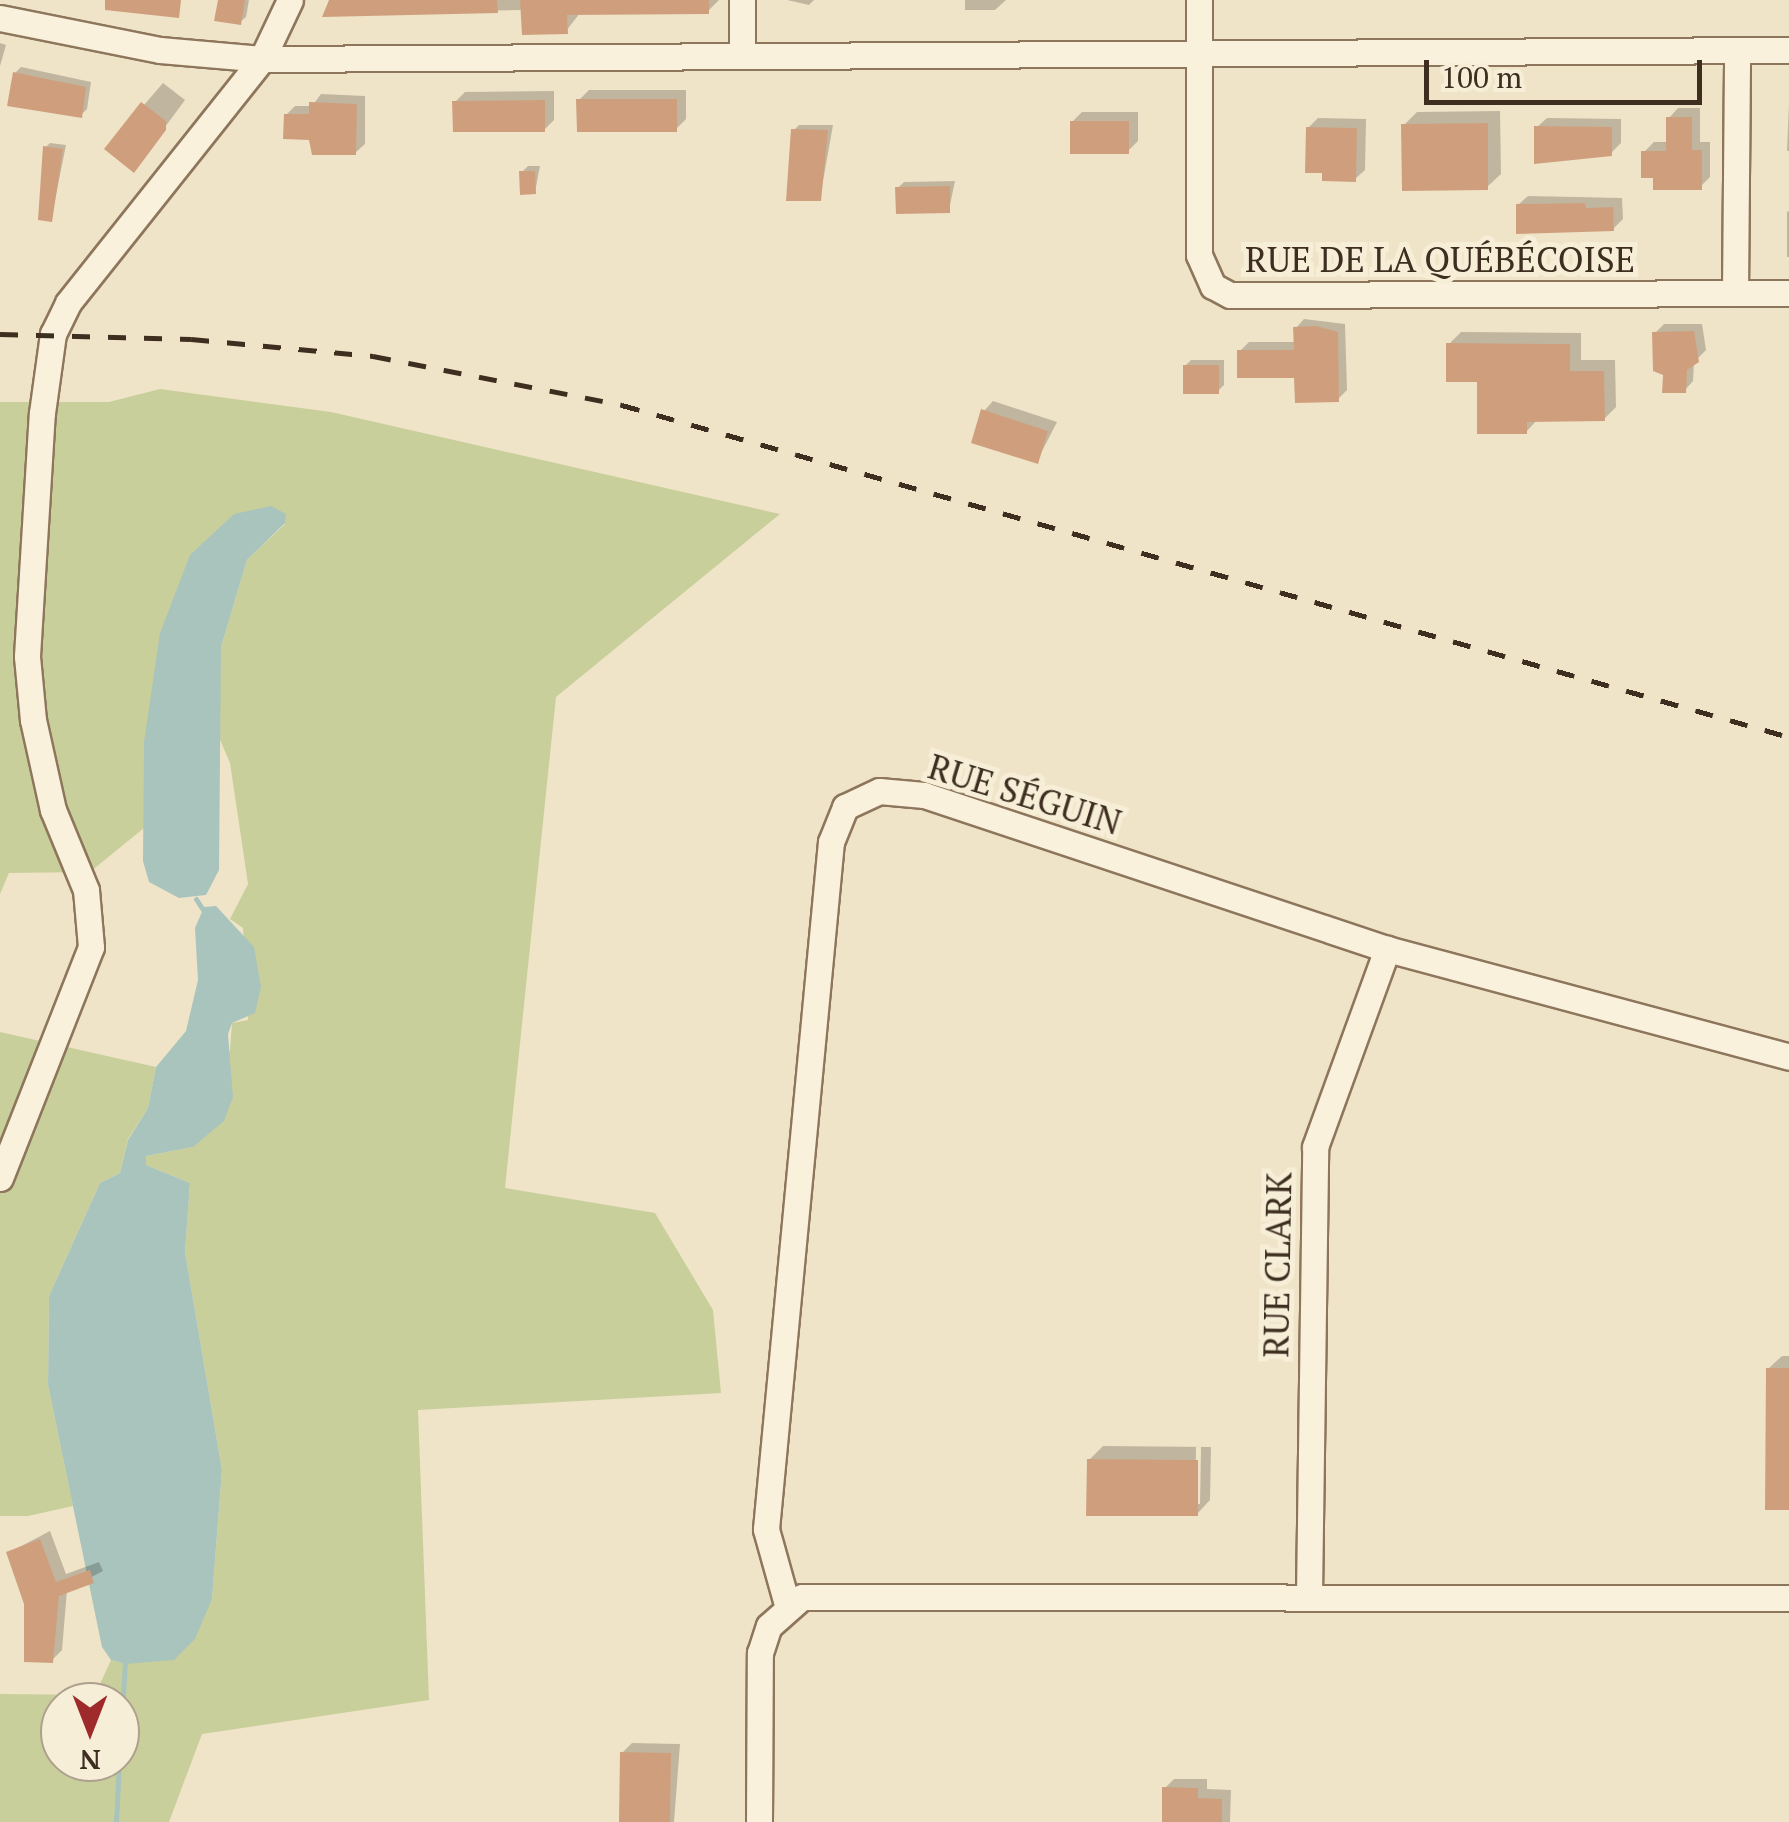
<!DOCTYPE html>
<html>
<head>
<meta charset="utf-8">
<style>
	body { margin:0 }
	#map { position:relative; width:1789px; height:1822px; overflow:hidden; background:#f0e4c8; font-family:"PT Serif",serif }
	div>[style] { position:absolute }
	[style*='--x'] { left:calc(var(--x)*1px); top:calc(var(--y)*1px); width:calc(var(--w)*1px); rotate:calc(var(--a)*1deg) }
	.green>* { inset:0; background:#c9cf9b }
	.water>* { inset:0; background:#a9c4bc }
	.shadow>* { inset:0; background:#0003 }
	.stream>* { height:5px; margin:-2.5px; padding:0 2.5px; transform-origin:2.5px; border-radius:2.5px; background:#a9c4bc }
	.building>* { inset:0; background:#cf9f7d }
	.roads { filter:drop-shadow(2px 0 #8d765c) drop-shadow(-2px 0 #8d765c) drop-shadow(0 2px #8d765c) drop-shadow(0 -2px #8d765c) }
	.minor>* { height:25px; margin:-12.5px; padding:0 12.5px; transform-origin:12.5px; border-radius:12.5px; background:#faf1dc }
	.rail>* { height:5px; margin-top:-2.5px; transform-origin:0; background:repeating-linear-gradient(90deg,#3d2e20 0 18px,transparent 0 36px) }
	span { translate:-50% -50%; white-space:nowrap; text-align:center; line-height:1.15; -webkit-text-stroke:10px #f7eed8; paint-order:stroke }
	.street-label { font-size:35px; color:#3d2e20 }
	.north { position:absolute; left:40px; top:1682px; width:100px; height:100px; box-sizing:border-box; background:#f7eed8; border:2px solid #ada18e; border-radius:50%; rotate:180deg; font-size:28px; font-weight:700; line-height:40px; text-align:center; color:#3d2e20 }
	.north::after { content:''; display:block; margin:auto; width:35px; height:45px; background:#9e2a2b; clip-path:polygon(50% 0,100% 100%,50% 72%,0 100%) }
	.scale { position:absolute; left:1424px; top:60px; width:278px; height:45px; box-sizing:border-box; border:5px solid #3d2e20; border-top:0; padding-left:12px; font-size:30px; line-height:35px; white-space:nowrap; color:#3d2e20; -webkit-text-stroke:8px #f7eed8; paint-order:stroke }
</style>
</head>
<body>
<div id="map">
	<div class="green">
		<i style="clip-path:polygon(evenodd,160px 389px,331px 412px,780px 514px,556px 697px,505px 1188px,655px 1213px,713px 1310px,721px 1393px,418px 1410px,429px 1700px,202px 1734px,169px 1822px,0 1822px,0 1694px,95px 1695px,111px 1660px,125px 1664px,212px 1599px,222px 1470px,185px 1252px,190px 1183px,146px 1165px,146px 1156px,193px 1147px,230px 1050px,232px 1023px,248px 1020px,243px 928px,230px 919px,248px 884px,230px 763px,215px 728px,221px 647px,247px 560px,285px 524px,271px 506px,144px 742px,144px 828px,90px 872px,9px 873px,0 894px,0 402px,109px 402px,160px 389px,60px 1702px,120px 1702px,120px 1762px,60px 1762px,60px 1702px)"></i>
		<i style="clip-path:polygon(0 1032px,156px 1067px,148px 1108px,128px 1139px,120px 1173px,100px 1183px,49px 1296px,48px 1385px,73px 1506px,28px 1516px,0 1516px)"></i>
	</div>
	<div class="water">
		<i style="clip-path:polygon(271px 506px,286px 514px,285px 523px,247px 560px,221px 647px,219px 870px,206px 895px,179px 898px,149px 882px,143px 861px,144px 742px,160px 633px,190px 555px,234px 514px)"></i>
		<i style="clip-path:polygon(216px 906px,254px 947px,261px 987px,255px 1013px,232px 1023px,228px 1034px,233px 1097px,224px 1121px,193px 1147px,146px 1156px,146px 1165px,190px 1183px,185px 1252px,222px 1470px,212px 1599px,195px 1639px,174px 1660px,125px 1664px,111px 1660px,102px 1647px,48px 1385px,49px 1296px,100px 1183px,120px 1173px,128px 1140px,148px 1108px,156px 1067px,186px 1031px,198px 980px,195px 928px,204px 907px)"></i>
	</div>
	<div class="shadow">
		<i style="clip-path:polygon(220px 0,249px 0,246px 17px,240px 22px)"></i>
		<i style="clip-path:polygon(332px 0,719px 0,708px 11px,580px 13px,566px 31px,523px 10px,326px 14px)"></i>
		<i style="clip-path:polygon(787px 0,814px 0,809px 5px)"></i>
		<i style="clip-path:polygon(965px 0,1006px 0,995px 10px,965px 10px)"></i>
		<i style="clip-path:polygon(0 43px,6px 45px,0 66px)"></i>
		<i style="clip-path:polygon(21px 67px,91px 82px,87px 109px,81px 115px,15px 73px)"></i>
		<i style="clip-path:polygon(163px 83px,185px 100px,134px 169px,107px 148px)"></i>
		<i style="clip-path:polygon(589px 90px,686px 90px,686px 119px,676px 129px,579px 100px)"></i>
		<i style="clip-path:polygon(554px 91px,554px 120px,544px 130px,455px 102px,465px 92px)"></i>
		<i style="clip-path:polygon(321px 94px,365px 96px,365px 144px,355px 153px,311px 138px,286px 115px,295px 106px,312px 106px)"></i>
		<i style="clip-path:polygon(1789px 103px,1789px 151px,1787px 151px)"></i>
		<i style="clip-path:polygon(1678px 108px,1700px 108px,1700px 142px,1710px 142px,1710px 177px,1700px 187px,1655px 175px,1644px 152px,1654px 142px,1668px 142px,1669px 118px)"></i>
		<i style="clip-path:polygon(1500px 111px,1501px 174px,1487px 187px,1404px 125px,1417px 112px)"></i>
		<i style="clip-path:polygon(1082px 112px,1138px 112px,1138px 141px,1128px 151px,1072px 122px)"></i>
		<i style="clip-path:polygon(1318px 118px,1366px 119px,1365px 170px,1355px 179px,1308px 128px)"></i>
		<i style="clip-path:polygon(1547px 118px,1621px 119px,1621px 143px,1611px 153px,1537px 127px)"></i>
		<i style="clip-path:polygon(799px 125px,833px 125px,820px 198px,793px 131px)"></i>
		<i style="clip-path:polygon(50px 143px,66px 145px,51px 220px,46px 147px)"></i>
		<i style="clip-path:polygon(528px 166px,540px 166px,535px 192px,522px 172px)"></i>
		<i style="clip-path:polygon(955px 181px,949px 210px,898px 188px,904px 182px)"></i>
		<i style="clip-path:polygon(1528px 196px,1622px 198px,1623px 219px,1613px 229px,1518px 205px)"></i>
		<i style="clip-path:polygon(1789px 211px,1789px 257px,1787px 257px,1787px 212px)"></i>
		<i style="clip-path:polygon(1304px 319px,1345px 324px,1347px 390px,1338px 399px,1240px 351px,1249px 342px,1296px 342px,1296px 328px)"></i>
		<i style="clip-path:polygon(1664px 324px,1702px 324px,1706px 350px,1694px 362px,1693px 381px,1685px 390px,1665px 373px,1655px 333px)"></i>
		<i style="clip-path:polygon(1461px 332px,1581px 333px,1581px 360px,1615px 360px,1616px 407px,1604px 419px,1538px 419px,1526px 432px,1449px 344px)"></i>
		<i style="clip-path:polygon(1191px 360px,1224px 360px,1224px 385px,1218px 391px,1185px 366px)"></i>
		<i style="clip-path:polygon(993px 401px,1057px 422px,1037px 461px,984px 411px)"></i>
		<i style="clip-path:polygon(1782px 1356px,1789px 1356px,1789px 1506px,1768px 1369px)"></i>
		<i style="clip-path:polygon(evenodd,1103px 1446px,1211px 1447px,1210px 1500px,1197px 1514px,1089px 1460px,1103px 1446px,1196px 1447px,1201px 1447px,1200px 1504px,1195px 1504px,1196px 1447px)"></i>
		<i style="clip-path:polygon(50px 1531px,66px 1574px,99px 1562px,103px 1571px,67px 1590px,62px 1650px,52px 1660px,8px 1553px)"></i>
		<i style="clip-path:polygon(632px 1743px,680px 1744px,674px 1822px,622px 1822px,622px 1753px)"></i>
		<i style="clip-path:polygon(1174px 1779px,1207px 1779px,1207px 1789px,1231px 1790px,1230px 1822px,1164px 1822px,1165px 1788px)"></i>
	</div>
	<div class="stream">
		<i style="--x:196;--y:899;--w:17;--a:57"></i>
		<i style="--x:120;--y:1746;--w:84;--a:-86.6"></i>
		<i style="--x:116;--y:1822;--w:60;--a:-87.1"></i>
	</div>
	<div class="building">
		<i style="clip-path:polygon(105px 0,181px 0,179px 18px,105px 10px)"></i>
		<i style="clip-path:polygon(218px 0,245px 0,241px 25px,214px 21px)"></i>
		<i style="clip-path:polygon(329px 0,497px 0,498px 13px,322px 17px)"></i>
		<i style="clip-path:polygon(520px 0,709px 0,709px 14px,567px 15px,568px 34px,522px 35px)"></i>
		<i style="clip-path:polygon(13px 72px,86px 87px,82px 118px,7px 106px)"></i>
		<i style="clip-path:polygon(576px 99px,677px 99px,677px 132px,577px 132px)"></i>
		<i style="clip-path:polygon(545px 100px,545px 132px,453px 132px,452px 101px)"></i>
		<i style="clip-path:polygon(141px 102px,166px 121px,166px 130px,134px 173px,104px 149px)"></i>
		<i style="clip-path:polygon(309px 102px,357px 104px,356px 155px,312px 155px,309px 140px,283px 139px,284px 114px,309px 114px)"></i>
		<i style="clip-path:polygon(1666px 117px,1692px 117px,1692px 150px,1702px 150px,1702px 190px,1653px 190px,1653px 178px,1641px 178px,1641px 151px,1666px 151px)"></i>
		<i style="clip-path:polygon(1070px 121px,1129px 121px,1129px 154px,1070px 154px)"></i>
		<i style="clip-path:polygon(1488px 123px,1488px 190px,1402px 191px,1401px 124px)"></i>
		<i style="clip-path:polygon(1534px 126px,1612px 127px,1612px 156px,1534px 164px)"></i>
		<i style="clip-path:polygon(1306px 127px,1357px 128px,1356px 182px,1322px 181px,1322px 173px,1305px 173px)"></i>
		<i style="clip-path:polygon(791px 129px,828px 130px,821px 201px,786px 201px)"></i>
		<i style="clip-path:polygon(43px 146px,63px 149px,52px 222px,38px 220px)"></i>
		<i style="clip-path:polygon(519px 171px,535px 171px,536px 194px,520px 195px)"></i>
		<i style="clip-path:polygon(950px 186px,950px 213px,896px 214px,895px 187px)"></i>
		<i style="clip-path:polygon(1585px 203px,1586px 208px,1613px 207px,1614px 231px,1516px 234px,1516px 204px)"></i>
		<i style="clip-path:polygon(1316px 326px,1338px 332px,1339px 402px,1295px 403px,1294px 378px,1237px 378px,1237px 350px,1294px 350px,1293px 327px)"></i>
		<i style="clip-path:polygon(1694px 331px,1699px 362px,1687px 370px,1686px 393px,1662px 393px,1663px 375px,1653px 371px,1652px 332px)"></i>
		<i style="clip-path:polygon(1446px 343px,1570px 344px,1570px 371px,1604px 371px,1605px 421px,1527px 422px,1527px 434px,1477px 434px,1477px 382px,1446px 382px)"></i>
		<i style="clip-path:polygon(1183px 365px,1219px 365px,1219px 394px,1183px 394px)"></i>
		<i style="clip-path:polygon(981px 409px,1048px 431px,1038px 464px,971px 443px)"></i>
		<i style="clip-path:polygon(1766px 1368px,1789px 1368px,1789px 1510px,1765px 1510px)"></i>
		<i style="clip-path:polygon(1087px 1459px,1198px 1460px,1198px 1516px,1086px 1516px)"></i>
		<i style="clip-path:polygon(40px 1539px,56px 1582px,90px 1570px,94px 1583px,59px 1596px,53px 1663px,24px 1662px,24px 1604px,6px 1552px)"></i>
		<i style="clip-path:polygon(620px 1752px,671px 1753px,670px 1822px,619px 1822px)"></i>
		<i style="clip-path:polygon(1162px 1787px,1198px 1788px,1198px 1798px,1222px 1799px,1222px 1822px,1162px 1822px)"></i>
	</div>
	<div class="roads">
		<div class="minor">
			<i style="--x:1199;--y:0;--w:255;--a:90"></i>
			<i style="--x:1199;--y:255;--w:34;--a:66"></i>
			<i style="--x:1213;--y:286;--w:19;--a:28"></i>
			<i style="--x:1230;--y:295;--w:559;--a:-0.2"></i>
			<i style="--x:0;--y:18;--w:163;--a:11.3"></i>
			<i style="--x:160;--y:50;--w:102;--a:5"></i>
			<i style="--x:262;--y:59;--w:1527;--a:-0.34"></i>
			<i style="--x:742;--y:55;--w:55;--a:-90"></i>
			<i style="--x:1735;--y:293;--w:242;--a:-89.5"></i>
			<i style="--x:0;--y:1178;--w:248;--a:-68.5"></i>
			<i style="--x:91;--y:947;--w:57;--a:-95"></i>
			<i style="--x:86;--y:890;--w:87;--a:-112.4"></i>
			<i style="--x:53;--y:810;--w:92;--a:-102.5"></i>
			<i style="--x:33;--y:720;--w:64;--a:-95.4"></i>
			<i style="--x:27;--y:656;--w:243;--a:-86.5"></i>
			<i style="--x:42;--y:413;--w:80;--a:-82.1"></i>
			<i style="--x:53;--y:334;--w:34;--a:-64"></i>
			<i style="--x:68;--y:303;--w:312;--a:-51.5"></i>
			<i style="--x:262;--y:59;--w:65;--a:-64.6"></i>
			<i style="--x:1309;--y:1595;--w:448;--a:-89.2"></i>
			<i style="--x:1315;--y:1147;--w:211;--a:-70"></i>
			<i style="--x:788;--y:1608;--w:82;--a:-105.6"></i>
			<i style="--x:766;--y:1529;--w:690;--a:-84.6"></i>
			<i style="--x:831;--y:842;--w:38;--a:-68"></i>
			<i style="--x:845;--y:807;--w:38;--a:-25"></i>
			<i style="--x:879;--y:791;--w:45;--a:5.1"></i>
			<i style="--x:924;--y:795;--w:488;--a:18.4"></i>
			<i style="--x:1387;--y:949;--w:416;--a:15"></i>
			<i style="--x:759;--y:1822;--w:169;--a:-89.7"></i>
			<i style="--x:760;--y:1653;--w:28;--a:-72"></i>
			<i style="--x:769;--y:1626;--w:44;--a:-41.3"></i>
			<i style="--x:802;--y:1597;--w:987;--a:0.06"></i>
		</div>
	</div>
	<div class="rail">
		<i style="--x:0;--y:334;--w:191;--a:1.5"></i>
		<i style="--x:191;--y:339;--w:183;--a:5.3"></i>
		<i style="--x:373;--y:356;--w:254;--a:11.1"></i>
		<i style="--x:622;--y:405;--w:1213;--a:15.88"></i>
	</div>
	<div class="street-label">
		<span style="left:1440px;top:259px">RUE DE LA QUÉBÉCOISE</span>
		<span style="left:1025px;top:794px;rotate:17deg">RUE SÉGUIN</span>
		<span style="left:1277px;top:1265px;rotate:-89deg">RUE CLARK</span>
	</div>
	<div class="north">N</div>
	<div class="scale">100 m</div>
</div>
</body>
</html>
